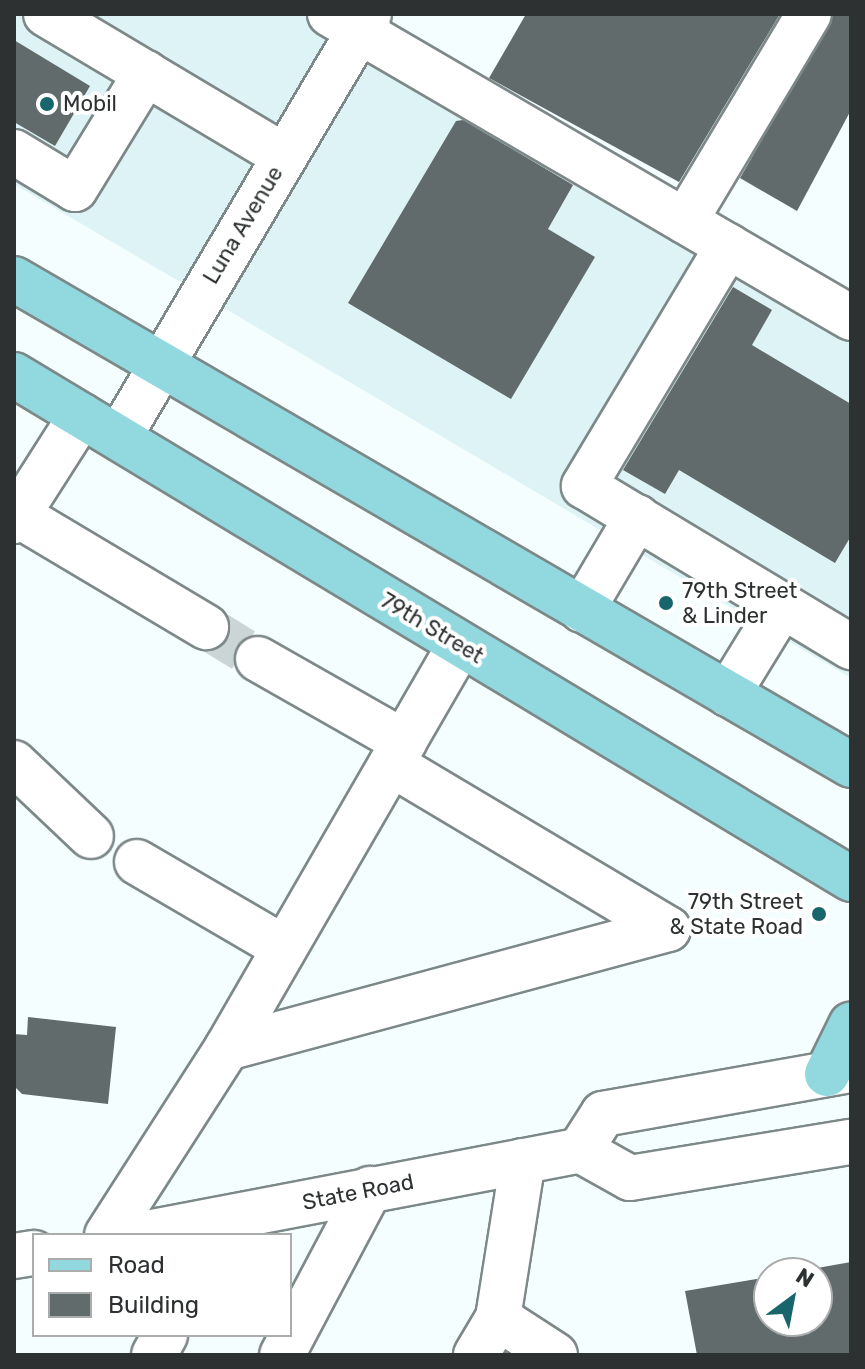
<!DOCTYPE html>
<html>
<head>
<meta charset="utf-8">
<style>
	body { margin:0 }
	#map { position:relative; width:865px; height:1369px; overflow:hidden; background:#f4fefe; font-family:Rubik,sans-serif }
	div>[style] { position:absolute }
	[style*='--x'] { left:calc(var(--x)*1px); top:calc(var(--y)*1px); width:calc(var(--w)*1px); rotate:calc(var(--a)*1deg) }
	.built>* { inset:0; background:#def3f5 }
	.building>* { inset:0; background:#616b6c }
	.minor-tunnel>* { height:44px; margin-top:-22px; transform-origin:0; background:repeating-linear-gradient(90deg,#ccd5d5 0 44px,transparent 0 66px) }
	.roads { filter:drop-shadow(2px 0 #7d8888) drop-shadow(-2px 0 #7d8888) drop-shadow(0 2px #7d8888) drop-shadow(0 -2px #7d8888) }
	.minor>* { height:44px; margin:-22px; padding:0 22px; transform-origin:22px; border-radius:22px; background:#fff }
	.major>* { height:44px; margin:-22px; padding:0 22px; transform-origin:22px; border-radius:22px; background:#91d9df }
	.dots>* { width:22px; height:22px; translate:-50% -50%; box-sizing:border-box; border:4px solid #fff; border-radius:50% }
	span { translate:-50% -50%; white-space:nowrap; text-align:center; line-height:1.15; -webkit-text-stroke:8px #fff; paint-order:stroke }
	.poi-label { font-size:22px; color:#2d3132 }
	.left { translate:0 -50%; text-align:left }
	.right { translate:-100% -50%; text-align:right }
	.street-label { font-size:22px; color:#2d3132 }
	.frame { position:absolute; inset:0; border:16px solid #2d3132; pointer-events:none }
	.legend { position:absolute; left:32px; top:1233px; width:260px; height:104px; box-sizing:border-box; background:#fff; border:2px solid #abadad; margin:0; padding:10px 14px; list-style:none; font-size:24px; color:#2d3132 }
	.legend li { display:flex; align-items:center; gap:16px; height:40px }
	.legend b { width:40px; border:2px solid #abadad }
	.north { position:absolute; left:753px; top:1257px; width:80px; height:80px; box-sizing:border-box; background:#fff; border:2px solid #abadad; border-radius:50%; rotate:32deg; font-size:22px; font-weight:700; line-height:32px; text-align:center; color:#2d3132 }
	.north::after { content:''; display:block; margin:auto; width:28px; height:36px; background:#18666c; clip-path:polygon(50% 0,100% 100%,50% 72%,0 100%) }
</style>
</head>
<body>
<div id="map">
	<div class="built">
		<i style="clip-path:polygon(14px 14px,330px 14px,851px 316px,851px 678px,14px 184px)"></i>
	</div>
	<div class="building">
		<i style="clip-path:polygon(526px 14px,780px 14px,679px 182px,489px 78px)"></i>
		<i style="clip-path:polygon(834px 14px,851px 14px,851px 110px,797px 211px,740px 178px)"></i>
		<i style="clip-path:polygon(14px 40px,90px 86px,55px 146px,14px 122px)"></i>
		<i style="clip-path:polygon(463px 120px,573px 185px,548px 229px,595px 257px,511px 399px,348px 303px,456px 121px)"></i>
		<i style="clip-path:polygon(733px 287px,772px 310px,752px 345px,851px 404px,851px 536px,835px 563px,679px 470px,665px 494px,623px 470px)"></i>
		<i style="clip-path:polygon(28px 1017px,116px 1027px,108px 1104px,22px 1094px,14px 1086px,14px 1034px,27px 1035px)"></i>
		<i style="clip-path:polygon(851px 1262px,851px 1355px,697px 1355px,685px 1291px,769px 1277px,769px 1321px,817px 1321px,817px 1273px,789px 1273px)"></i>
	</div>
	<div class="minor-tunnel">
		<i style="--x:206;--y:627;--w:61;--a:31.6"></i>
	</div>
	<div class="roads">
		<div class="minor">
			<i style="--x:46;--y:14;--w:277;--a:30.8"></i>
			<i style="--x:330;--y:14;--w:603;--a:30.26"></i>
			<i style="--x:14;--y:152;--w:71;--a:31.2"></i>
			<i style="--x:75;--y:189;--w:136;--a:-58.5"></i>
			<i style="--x:685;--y:221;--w:241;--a:-59.1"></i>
			<i style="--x:728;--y:246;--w:280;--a:121"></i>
			<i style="--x:584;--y:486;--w:312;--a:31.1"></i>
			<i style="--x:119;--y:437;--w:491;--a:-59.4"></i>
			<i style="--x:18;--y:515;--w:219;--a:30.8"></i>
			<i style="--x:14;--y:521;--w:125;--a:-57.5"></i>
			<i style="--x:582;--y:610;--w:108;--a:-59.4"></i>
			<i style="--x:258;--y:659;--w:168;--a:29.6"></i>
			<i style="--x:728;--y:694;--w:103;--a:-58.5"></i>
			<i style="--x:14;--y:763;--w:106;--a:43.5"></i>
			<i style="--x:137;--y:862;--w:170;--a:30.3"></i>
			<i style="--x:227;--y:1048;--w:457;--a:-15.1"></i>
			<i style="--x:668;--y:929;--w:322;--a:-149.2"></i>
			<i style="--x:580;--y:1150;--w:43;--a:-57.4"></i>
			<i style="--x:603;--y:1114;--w:252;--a:-10.1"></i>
			<i style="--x:107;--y:1235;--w:222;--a:-57.3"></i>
			<i style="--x:227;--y:1048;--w:466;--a:-60"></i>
			<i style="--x:136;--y:1235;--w:452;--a:-10.8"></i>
			<i style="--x:580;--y:1150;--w:57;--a:29.2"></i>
			<i style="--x:630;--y:1178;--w:224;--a:-9.3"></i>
			<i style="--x:14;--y:1256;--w:20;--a:-9"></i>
			<i style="--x:498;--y:1318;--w:68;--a:33"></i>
			<i style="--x:154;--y:1355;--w:23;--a:-61"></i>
			<i style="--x:282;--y:1355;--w:188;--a:-62.1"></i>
			<i style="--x:476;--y:1355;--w:43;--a:-59.3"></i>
			<i style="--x:498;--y:1318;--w:159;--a:-81"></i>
		</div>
		<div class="major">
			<i style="--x:14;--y:279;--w:968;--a:30.14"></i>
			<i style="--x:14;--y:375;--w:977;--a:31.05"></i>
			<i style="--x:827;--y:1074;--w:55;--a:-63.9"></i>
		</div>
	</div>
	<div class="dots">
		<i style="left:47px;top:104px;background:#18666c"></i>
		<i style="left:666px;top:603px;background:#18666c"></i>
		<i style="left:819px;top:914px;background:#18666c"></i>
	</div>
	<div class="poi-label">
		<span class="left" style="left:63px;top:104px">Mobil</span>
		<span class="left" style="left:682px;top:603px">79th Street<br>&amp; Linder</span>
		<span class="right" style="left:803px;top:914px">79th Street<br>&amp; State Road</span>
	</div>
	<div class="street-label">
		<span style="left:243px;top:225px;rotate:-59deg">Luna Avenue</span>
		<span style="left:432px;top:628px;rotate:31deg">79th Street</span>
		<span style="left:358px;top:1192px;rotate:-11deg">State Road</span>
	</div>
	<div class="frame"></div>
	<ul class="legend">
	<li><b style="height:10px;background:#91d9df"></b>Road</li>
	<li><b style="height:22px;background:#616b6c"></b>Building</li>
	</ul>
	<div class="north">N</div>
</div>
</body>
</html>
